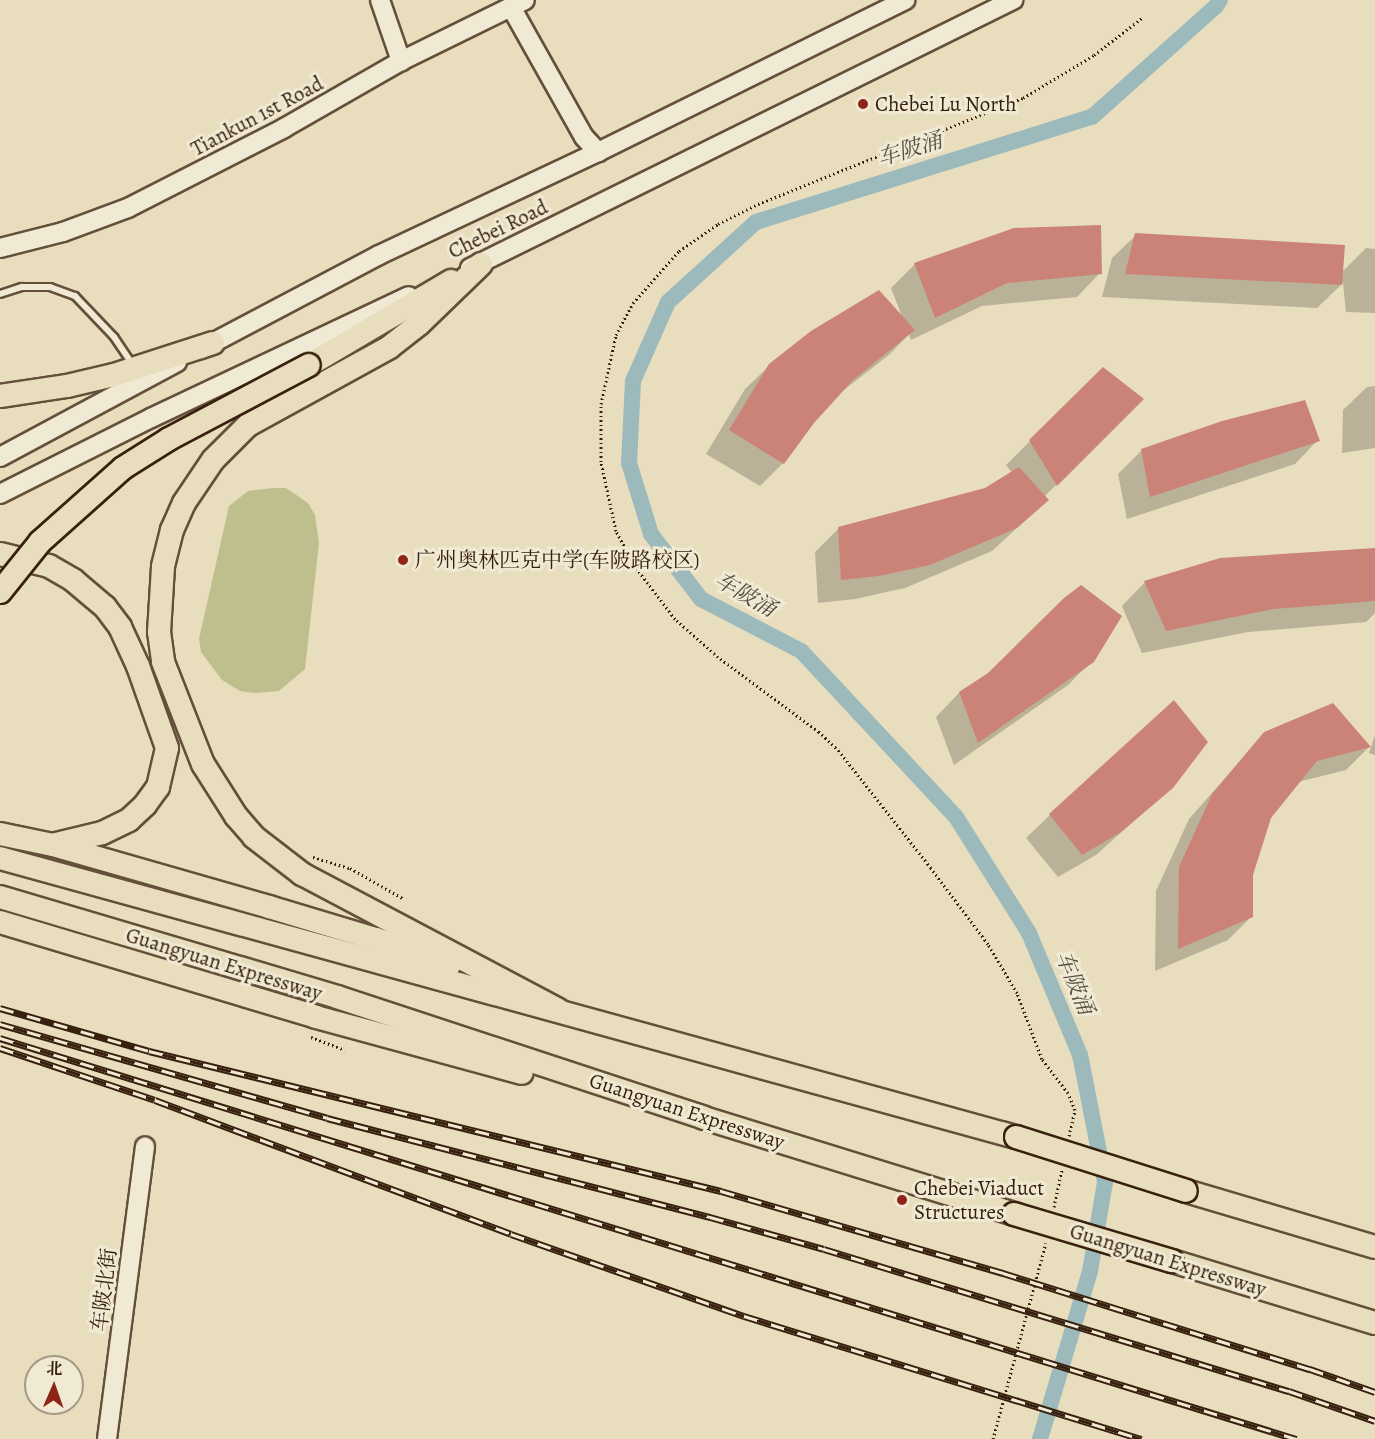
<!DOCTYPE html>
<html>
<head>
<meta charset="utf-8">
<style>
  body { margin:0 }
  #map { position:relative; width:1375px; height:1439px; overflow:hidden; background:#e8debe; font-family:Alegreya,"Noto Serif SC",serif }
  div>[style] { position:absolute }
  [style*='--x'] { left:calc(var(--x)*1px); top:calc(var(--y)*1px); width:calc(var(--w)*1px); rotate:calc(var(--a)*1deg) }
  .green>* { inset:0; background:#bebf8c }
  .shadow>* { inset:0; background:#0003 }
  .canal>* { height:16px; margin:-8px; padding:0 8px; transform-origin:8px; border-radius:8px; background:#9cb9bc }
  .building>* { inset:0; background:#cc8377 }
  .path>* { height:3px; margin-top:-1.5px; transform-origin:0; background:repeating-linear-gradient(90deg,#38200e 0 1.5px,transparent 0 4.5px) }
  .roads { filter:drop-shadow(2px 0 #64503a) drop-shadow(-2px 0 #64503a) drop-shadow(0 2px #64503a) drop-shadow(0 -2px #64503a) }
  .lane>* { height:6px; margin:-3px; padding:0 3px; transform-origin:3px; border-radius:3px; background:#f0ead5 }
  .secondary>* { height:18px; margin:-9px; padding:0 9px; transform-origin:9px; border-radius:9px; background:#f0ead5 }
  .highway>* { height:22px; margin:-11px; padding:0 11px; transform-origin:11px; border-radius:11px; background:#e8debe }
  .rail>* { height:7px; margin-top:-3.5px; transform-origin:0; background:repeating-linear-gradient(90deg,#f0ead5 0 14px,#38200e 0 28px); box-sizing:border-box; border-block:2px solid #38200e }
  .bridges { filter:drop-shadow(2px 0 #38200e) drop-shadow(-2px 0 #38200e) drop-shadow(0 2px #38200e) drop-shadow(0 -2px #38200e) }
  .highway-bridge>* { height:22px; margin:-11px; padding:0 11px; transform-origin:11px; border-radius:11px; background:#e8debe }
  .dots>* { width:16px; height:16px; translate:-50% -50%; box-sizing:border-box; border:3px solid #f0ead5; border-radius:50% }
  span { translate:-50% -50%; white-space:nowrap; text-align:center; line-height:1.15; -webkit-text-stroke:6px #f0ead5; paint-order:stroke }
  .poi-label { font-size:21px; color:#38200e }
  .left { translate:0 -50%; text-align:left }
  .street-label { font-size:21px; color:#38200e }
  .water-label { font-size:22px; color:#564e42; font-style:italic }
  .north { position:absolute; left:24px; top:1355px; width:60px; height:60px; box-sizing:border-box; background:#f0ead5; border:2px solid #a69985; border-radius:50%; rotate:2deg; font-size:16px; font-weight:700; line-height:24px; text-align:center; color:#38200e }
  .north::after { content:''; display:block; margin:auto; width:21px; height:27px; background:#8f2418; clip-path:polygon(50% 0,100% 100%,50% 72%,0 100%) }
</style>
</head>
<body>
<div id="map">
  <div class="green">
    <i style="clip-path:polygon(273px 488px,286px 488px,308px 503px,315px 515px,319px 543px,305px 669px,279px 691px,254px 693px,240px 691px,222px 680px,201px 652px,199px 639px,229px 506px,248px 491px)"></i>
  </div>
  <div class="shadow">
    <i style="clip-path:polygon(1136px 235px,1342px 272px,1366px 248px,1375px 249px,1375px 313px,1346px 312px,1343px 283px,1317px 308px,1102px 297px,1112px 258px)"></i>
    <i style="clip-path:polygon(915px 264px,1100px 273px,1077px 297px,982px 306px,911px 340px,909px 334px,890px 354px,835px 397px,813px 422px,783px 463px,760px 486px,706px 454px,745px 389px,770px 365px,903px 319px,891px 288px)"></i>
    <i style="clip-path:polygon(1103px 369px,1142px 399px,1044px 497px,1047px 500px,992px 551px,905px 588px,855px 599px,818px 603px,815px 552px,839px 528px,985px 490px,1012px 473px,1006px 465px)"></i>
    <i style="clip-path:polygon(1375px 386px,1375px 448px,1342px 453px,1343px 410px,1367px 387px)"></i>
    <i style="clip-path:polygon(1318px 440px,1295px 464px,1127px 519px,1118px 474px,1142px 450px)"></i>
    <i style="clip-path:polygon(1375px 550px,1375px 613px,1366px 622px,1248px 632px,1142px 653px,1122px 606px,1145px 582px)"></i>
    <i style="clip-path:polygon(1092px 661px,1068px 685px,954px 765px,936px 717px,959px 693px,989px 674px)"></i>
    <i style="clip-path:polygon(1265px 733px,1369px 747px,1346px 770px,1298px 782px,1269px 817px,1252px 875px,1252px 916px,1228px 940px,1155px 971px,1156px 891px,1189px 819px)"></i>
    <i style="clip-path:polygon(1375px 735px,1375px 755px,1369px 753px)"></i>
    <i style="clip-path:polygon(1172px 787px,1096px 855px,1058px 877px,1026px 838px,1050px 815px)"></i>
  </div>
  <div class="canal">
    <i style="--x:1040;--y:1439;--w:175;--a:-73.4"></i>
    <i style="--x:1090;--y:1271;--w:90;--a:-80.4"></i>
    <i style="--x:1105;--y:1182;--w:129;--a:-101.1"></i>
    <i style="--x:1080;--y:1055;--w:132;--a:-112.7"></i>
    <i style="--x:1029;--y:933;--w:137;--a:-122.2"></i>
    <i style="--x:956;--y:817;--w:227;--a:-133"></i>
    <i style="--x:801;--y:651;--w:113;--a:-152.5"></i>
    <i style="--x:701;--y:599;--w:82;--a:-127.6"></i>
    <i style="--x:651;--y:534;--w:74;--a:-107.2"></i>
    <i style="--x:629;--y:463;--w:82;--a:-87.2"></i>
    <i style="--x:633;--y:381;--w:86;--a:-66.1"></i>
    <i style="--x:668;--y:302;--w:119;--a:-42.3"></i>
    <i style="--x:756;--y:222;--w:352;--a:-17.4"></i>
    <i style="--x:1092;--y:117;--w:166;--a:-41.8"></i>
    <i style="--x:1216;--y:6;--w:7;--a:-56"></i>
  </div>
  <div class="building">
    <i style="clip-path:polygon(1101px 225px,1102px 274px,1007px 283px,935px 318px,914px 263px,1014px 228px)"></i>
    <i style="clip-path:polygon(1135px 233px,1345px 245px,1342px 285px,1125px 274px)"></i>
    <i style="clip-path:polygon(879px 290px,915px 330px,853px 380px,814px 423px,784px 464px,729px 430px,769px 364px,811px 331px)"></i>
    <i style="clip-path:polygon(1103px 367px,1144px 399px,1057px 486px,1029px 440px)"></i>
    <i style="clip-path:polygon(1305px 400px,1320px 441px,1150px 497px,1141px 449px,1222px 421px)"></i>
    <i style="clip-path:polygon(1019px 467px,1049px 500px,1017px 528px,930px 565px,879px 576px,841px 580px,838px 527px,985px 488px)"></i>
    <i style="clip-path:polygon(1375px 548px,1375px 601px,1273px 609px,1166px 631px,1144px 581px,1220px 558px)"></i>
    <i style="clip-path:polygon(1081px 585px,1122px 616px,1094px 662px,978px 743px,959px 692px,988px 673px,1064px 598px)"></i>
    <i style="clip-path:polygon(1174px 700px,1208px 742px,1173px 788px,1121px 832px,1082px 855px,1049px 814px)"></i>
    <i style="clip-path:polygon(1333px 703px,1371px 747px,1317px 761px,1271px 818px,1253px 875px,1253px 917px,1178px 949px,1179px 867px,1212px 794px,1264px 732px)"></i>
  </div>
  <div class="path">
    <i style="--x:313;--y:857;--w:39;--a:17"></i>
    <i style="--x:350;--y:868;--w:62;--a:29.9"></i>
    <i style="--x:311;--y:1037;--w:36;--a:21"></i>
    <i style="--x:1069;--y:1136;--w:27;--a:-77"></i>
    <i style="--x:1075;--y:1110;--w:18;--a:-112"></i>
    <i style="--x:1068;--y:1093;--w:43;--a:-127.4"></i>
    <i style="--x:1042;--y:1059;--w:71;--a:-110.7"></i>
    <i style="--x:1017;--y:993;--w:57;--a:-120.6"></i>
    <i style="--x:988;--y:944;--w:95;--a:-126.9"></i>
    <i style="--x:931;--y:868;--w:149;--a:-128.2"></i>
    <i style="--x:839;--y:751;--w:28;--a:-136"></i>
    <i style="--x:819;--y:732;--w:126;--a:-143.4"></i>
    <i style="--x:718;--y:657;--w:57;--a:-138.5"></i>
    <i style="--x:675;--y:619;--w:63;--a:-127.2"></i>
    <i style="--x:637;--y:569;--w:43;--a:-118.9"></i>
    <i style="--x:616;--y:531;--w:71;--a:-102.3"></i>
    <i style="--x:601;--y:462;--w:58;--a:-90"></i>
    <i style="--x:601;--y:404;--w:71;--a:-77.7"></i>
    <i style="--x:616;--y:335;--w:36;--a:-62"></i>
    <i style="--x:633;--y:303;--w:69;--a:-48.5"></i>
    <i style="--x:679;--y:251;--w:47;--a:-34.7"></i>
    <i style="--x:718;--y:224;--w:45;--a:-26.6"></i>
    <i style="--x:758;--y:204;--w:285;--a:-21.8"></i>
    <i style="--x:1023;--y:98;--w:83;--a:-31.2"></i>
    <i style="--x:1094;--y:55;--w:61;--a:-37.6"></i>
    <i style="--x:1054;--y:1207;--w:39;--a:-78"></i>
    <i style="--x:993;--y:1439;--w:203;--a:-74.9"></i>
  </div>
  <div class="roads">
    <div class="lane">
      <i style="--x:0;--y:294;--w:23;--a:-18"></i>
      <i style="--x:22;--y:287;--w:28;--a:0"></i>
      <i style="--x:50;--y:287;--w:27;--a:20"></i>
      <i style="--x:75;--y:296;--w:57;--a:46.4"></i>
      <i style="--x:114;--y:337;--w:34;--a:56"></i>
    </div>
    <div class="secondary">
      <i style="--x:380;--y:0;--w:65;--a:71"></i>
      <i style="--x:511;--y:7;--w:149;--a:60.7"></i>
      <i style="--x:584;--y:137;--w:21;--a:47"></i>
      <i style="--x:0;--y:248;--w:65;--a:-14.3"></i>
      <i style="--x:63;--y:232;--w:69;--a:-20.3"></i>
      <i style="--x:128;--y:208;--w:175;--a:-27.1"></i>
      <i style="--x:284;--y:128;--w:135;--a:-29.8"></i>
      <i style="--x:401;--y:61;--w:138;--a:-26.2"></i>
      <i style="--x:470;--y:268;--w:606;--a:-26.27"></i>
      <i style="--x:201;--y:349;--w:201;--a:-27.8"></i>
      <i style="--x:379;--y:255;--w:242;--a:-25.2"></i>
      <i style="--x:598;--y:152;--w:343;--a:-26.3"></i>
      <i style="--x:0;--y:457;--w:201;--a:-28.2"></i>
      <i style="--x:0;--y:494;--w:169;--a:-26.7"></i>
      <i style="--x:151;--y:418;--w:285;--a:-25.3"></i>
      <i style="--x:107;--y:1439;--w:295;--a:-82.6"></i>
    </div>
    <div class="highway">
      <i style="--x:481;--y:264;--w:86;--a:135.9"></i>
      <i style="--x:419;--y:324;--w:37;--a:142"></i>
      <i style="--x:390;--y:347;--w:162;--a:151.2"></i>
      <i style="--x:248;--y:425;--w:49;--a:135"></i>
      <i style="--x:213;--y:460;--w:52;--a:124"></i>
      <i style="--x:184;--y:503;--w:30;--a:114"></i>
      <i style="--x:172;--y:530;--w:38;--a:104"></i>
      <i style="--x:163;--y:567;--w:65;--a:93.5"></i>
      <i style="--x:159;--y:632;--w:30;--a:82"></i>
      <i style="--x:163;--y:662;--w:110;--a:68.6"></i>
      <i style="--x:203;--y:764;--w:62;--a:57.6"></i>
      <i style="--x:236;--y:816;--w:28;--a:49"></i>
      <i style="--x:254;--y:837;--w:61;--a:37.6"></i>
      <i style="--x:302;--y:874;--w:289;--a:27.9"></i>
      <i style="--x:309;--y:365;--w:165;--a:-30.6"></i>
      <i style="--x:0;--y:396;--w:68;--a:-8.5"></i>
      <i style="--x:67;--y:386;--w:48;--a:-13.2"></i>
      <i style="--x:114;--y:375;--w:104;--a:-17.9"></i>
      <i style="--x:0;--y:554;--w:50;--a:13.8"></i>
      <i style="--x:49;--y:566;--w:28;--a:30"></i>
      <i style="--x:73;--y:580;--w:42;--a:40.2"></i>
      <i style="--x:105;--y:607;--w:25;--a:53"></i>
      <i style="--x:120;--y:627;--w:43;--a:65.2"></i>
      <i style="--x:138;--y:666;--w:87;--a:70.5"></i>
      <i style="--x:167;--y:748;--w:40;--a:103"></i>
      <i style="--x:158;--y:787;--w:22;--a:126"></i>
      <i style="--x:145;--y:805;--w:22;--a:137"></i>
      <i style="--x:129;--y:820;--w:30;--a:154"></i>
      <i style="--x:102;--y:833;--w:47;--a:166.6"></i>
      <i style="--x:0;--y:834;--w:54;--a:11.7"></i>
      <i style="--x:53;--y:845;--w:225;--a:16"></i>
      <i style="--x:269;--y:907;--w:112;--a:16.7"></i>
      <i style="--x:376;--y:939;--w:78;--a:19.4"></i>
      <i style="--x:0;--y:858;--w:1054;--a:15.36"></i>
      <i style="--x:0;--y:897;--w:352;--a:16.5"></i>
      <i style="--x:337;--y:997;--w:386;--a:18.2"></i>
      <i style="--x:704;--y:1118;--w:325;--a:17.2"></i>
      <i style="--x:0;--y:922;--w:330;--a:16.7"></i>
      <i style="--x:316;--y:1017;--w:213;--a:15.2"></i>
      <i style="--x:1186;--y:1191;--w:197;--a:16.5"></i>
      <i style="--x:1172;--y:1261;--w:212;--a:17"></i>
    </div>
  </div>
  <div class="rail">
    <i style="--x:0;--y:1008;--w:155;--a:16.1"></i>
    <i style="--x:149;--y:1051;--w:589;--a:13.75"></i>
    <i style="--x:721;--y:1191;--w:294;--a:16.2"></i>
    <i style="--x:1003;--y:1273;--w:322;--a:17.4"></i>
    <i style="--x:1310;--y:1369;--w:69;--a:19.5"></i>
    <i style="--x:0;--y:1024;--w:340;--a:16"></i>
    <i style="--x:327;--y:1118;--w:396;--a:14.5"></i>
    <i style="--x:710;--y:1217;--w:118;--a:15.7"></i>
    <i style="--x:824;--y:1249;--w:486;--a:17"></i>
    <i style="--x:1289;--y:1391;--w:91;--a:19.2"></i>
    <i style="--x:0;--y:1038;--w:1357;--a:17.19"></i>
    <i style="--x:0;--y:1048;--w:163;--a:18.5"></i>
    <i style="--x:155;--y:1100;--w:380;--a:20.6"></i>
    <i style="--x:511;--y:1234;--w:247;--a:19.4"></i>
    <i style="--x:744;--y:1316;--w:416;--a:17.2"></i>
  </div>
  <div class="bridges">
    <div class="highway-bridge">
      <i style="--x:0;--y:592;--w:64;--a:-51.3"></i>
      <i style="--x:40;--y:542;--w:111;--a:-41.7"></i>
      <i style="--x:123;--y:468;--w:54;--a:-32.2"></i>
      <i style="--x:169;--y:439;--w:158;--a:-27.9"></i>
      <i style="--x:1016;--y:1137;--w:178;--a:17.6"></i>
      <i style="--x:1014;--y:1214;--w:165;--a:16.6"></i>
    </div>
  </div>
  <div class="dots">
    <i style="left:863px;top:104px;background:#8f2418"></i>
    <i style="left:403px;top:560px;background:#8f2418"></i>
    <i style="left:902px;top:1200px;background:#8f2418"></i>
  </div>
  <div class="poi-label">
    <span class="left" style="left:875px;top:104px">Chebei Lu North</span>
    <span class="left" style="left:415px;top:560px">广州奥林匹克中学(车陂路校区)</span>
    <span class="left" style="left:914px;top:1200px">Chebei Viaduct<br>Structures</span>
  </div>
  <div class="street-label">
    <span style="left:257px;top:116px;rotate:-28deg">Tiankun 1st Road</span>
    <span style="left:498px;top:229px;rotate:-26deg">Chebei Road</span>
    <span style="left:224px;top:964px;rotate:17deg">Guangyuan Expressway</span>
    <span style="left:687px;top:1111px;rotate:18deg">Guangyuan Expressway</span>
    <span style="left:1168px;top:1260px;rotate:17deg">Guangyuan Expressway</span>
    <span style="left:104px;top:1290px;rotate:-83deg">车陂北街</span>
  </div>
  <div class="water-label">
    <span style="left:910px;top:150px;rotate:-17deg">车陂涌</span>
    <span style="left:745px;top:595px;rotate:30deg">车陂涌</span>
    <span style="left:1074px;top:983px;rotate:68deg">车陂涌</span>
  </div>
  <div class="north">北</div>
</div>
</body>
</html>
